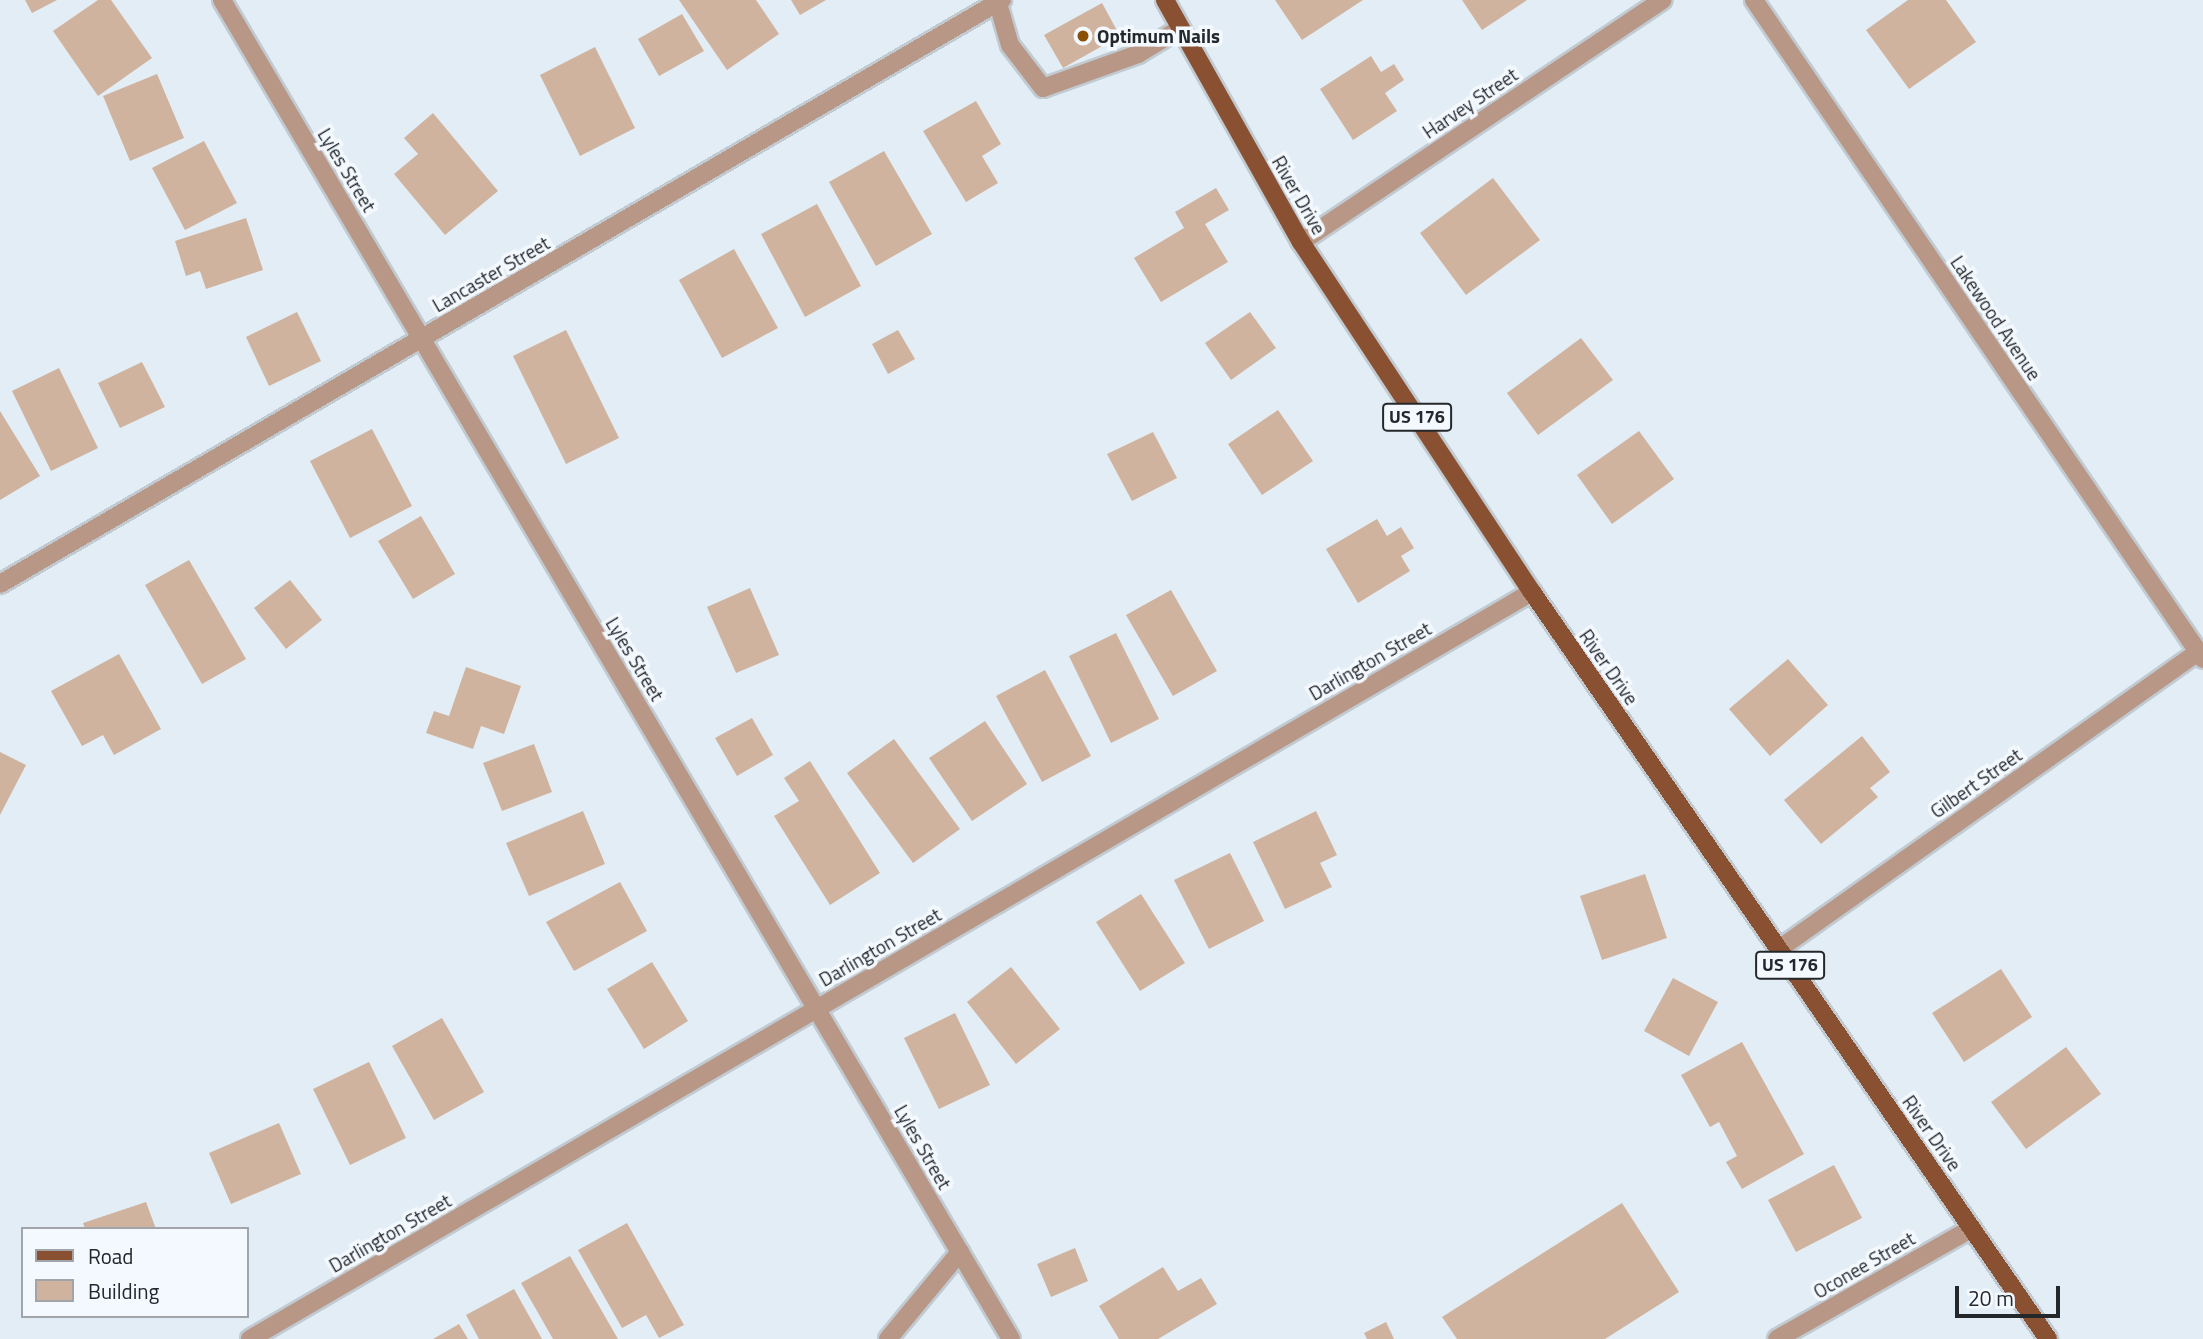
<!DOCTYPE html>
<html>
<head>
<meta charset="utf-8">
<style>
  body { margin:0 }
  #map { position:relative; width:2203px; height:1339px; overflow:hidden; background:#e3edf5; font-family:"Titillium Web",sans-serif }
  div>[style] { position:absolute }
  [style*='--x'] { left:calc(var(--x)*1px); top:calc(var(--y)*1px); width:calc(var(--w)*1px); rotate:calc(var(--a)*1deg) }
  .building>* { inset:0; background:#cfb39f }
  .roads { filter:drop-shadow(2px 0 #c1cad1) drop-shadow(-2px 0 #c1cad1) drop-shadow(0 2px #c1cad1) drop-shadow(0 -2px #c1cad1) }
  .minor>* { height:18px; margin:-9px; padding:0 9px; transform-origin:9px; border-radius:9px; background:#b89787 }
  .major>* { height:18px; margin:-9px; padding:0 9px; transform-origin:9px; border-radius:9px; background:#895132 }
  .dots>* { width:19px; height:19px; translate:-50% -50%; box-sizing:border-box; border:4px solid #f4f9ff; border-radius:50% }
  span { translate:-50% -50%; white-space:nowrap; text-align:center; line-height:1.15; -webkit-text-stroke:7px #f4f9ff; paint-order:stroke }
  .shield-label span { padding:2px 5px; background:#f4f9ff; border:2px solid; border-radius:5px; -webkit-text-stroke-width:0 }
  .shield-label { font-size:18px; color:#24282b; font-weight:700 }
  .poi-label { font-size:19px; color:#24282b; font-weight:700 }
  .left { translate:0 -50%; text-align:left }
  .street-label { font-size:19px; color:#24282b }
  .legend { position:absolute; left:21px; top:1227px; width:228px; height:91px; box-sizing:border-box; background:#f4f9ff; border:2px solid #a1a5aa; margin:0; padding:9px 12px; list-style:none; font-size:21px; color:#24282b }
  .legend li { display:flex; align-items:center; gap:14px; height:35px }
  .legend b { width:35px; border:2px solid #a1a5aa }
  .scale { position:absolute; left:1955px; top:1286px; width:105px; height:32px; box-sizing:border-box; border:4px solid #24282b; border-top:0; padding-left:9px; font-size:21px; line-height:24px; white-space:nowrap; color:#24282b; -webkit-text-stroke:5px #f4f9ff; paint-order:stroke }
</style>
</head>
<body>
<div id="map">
  <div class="building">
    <i style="clip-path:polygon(25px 0,57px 0,32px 13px)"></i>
    <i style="clip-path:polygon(98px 0,111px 0,152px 58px,98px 96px,53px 31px)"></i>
    <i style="clip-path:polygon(679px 0,756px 0,779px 34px,727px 70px)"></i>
    <i style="clip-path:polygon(791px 0,826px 0,800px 15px)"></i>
    <i style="clip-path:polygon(1275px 0,1363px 0,1302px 40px)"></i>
    <i style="clip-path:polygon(1462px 0,1527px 0,1482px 30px)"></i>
    <i style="clip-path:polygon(1908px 0,1946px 0,1976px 42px,1909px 89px,1866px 30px)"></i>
    <i style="clip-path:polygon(1102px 3px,1120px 36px,1063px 68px,1044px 35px)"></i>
    <i style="clip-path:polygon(682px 14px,704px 51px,659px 76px,638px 39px)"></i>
    <i style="clip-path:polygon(595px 47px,635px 128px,580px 156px,540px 75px)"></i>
    <i style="clip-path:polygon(1371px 56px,1381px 72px,1394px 64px,1404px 80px,1385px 93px,1397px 111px,1353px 140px,1320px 89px)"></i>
    <i style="clip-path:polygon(157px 74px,184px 138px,130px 161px,103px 96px)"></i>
    <i style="clip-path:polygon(976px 101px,1001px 144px,982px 156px,998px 183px,966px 202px,923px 131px)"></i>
    <i style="clip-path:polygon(433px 113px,498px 191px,445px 235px,394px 174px,418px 154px,404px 138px)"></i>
    <i style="clip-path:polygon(204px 141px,237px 203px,185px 230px,152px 168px)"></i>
    <i style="clip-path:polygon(884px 151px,932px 234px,876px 266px,829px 182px)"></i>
    <i style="clip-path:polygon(1493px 178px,1540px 240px,1466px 295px,1420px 233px)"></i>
    <i style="clip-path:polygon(1216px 188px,1229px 210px,1205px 224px,1228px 262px,1161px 302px,1134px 258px,1184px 228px,1175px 212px)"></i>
    <i style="clip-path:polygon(817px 204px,861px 286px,805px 317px,761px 234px)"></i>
    <i style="clip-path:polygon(246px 218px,263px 270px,206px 289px,200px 271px,186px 276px,175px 241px)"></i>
    <i style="clip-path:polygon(734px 249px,778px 328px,722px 358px,679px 280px)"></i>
    <i style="clip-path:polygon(297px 312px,321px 361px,269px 386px,246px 337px)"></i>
    <i style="clip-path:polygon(1250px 312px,1276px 348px,1231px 380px,1205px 343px)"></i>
    <i style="clip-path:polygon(566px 330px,619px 438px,566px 464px,513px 356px)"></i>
    <i style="clip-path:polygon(898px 330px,915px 359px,888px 374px,872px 344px)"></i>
    <i style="clip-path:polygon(1581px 338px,1613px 380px,1538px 435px,1507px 393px)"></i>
    <i style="clip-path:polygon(142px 362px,165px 407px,120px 428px,98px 383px)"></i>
    <i style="clip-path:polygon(59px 368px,98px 448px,51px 471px,12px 391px)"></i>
    <i style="clip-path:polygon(1278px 410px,1313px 461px,1262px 495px,1228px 444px)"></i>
    <i style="clip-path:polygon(0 411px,40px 476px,0 500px)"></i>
    <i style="clip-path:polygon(372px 429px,412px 506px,350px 538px,310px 461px)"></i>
    <i style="clip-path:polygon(1639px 431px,1674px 479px,1612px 524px,1577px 475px)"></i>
    <i style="clip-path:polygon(1153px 432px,1177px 478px,1132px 501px,1107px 454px)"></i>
    <i style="clip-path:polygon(421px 516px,455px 574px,413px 599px,378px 541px)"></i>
    <i style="clip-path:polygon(1377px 519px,1387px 536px,1401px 527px,1414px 548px,1401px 556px,1410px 571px,1358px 603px,1326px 549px)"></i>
    <i style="clip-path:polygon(189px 560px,246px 659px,202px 684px,145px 585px)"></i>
    <i style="clip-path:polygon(290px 580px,322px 620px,286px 649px,254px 608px)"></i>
    <i style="clip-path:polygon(750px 588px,779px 655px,736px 673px,707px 607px)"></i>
    <i style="clip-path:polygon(1171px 590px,1217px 671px,1173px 696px,1126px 615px)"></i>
    <i style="clip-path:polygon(1116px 633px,1159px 719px,1111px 743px,1069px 656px)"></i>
    <i style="clip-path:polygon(119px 654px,161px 729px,114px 755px,103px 735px,82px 746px,51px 691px)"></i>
    <i style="clip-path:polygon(1788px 659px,1828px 705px,1770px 756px,1729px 709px)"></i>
    <i style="clip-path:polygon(466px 667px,521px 686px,504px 734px,481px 726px,473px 749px,426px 733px,434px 711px,449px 716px)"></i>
    <i style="clip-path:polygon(1045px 670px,1091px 756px,1042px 782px,996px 696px)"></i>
    <i style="clip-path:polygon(752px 718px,773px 755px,737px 776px,715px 738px)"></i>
    <i style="clip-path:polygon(985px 721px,1027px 784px,972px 821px,929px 758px)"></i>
    <i style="clip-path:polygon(1862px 736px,1890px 772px,1870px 788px,1878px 797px,1821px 844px,1784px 800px)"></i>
    <i style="clip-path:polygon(894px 739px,960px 829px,913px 863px,847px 773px)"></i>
    <i style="clip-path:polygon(534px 744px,552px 792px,502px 811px,483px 763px)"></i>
    <i style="clip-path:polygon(0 752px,26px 765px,0 815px)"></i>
    <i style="clip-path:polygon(810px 761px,880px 873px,830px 905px,774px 816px,799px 801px,784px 778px)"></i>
    <i style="clip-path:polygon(583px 811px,605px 864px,529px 896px,506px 843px)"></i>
    <i style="clip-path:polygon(1316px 811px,1337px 855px,1320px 863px,1332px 887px,1285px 909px,1253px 842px)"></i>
    <i style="clip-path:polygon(1230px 853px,1264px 921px,1209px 949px,1174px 880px)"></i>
    <i style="clip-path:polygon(1645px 874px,1667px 938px,1602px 960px,1580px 896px)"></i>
    <i style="clip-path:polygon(620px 882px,647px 931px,574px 971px,546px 922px)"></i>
    <i style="clip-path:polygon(1141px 894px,1185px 963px,1140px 991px,1096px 922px)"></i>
    <i style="clip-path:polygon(652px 962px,688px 1021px,644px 1049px,607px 989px)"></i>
    <i style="clip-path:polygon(1011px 967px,1060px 1029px,1016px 1064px,967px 1002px)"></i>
    <i style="clip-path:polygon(2001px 969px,2032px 1017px,1964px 1062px,1932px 1013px)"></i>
    <i style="clip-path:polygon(1673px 978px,1718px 1002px,1689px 1056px,1644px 1031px)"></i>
    <i style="clip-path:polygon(955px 1013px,990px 1085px,939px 1109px,904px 1038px)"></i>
    <i style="clip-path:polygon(442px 1018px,484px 1092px,434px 1120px,392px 1046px)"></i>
    <i style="clip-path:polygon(1742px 1042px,1804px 1154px,1742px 1189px,1726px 1162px,1737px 1156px,1719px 1122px,1710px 1127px,1681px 1075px)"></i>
    <i style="clip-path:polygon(2066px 1047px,2101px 1094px,2026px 1149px,1991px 1102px)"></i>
    <i style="clip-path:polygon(369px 1062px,406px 1138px,350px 1165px,313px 1089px)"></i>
    <i style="clip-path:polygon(279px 1123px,301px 1174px,231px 1204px,209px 1153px)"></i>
    <i style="clip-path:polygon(1834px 1165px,1862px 1218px,1796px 1252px,1768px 1200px)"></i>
    <i style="clip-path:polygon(146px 1202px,156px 1229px,85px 1229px,83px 1223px)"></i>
    <i style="clip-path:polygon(1622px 1203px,1679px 1292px,1605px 1339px,1457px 1339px,1442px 1317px)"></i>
    <i style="clip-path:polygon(627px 1223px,684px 1325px,659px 1338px,646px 1315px,622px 1328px,578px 1250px)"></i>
    <i style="clip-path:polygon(1075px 1248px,1088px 1281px,1051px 1297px,1037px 1264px)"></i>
    <i style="clip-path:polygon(570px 1256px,618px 1339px,553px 1339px,521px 1283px)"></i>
    <i style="clip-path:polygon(1163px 1267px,1178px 1291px,1201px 1278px,1217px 1304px,1158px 1339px,1119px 1339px,1099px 1306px)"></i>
    <i style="clip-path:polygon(514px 1289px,542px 1339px,479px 1339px,466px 1315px)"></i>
    <i style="clip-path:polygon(1386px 1322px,1394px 1339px,1367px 1339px,1364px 1333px)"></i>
    <i style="clip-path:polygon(459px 1324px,468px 1339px,433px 1339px)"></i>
  </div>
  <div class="roads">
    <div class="minor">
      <i style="--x:222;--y:0;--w:1554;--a:59.49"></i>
      <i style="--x:997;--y:0;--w:47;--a:73.9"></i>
      <i style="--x:1010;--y:45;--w:54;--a:52.5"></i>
      <i style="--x:1043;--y:88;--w:101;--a:-19.7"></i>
      <i style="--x:1138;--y:54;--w:50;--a:-31.2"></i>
      <i style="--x:1754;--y:0;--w:797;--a:55.73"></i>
      <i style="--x:1301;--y:242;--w:435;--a:-33.8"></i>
      <i style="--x:0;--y:584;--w:1160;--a:-30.24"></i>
      <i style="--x:1779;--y:949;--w:514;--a:-35.33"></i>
      <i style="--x:250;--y:1339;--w:1484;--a:-30.23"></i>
      <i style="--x:888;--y:1339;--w:113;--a:-50.4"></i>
      <i style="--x:1777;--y:1339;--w:224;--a:-29.6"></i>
    </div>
    <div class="major">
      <i style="--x:1165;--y:0;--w:278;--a:60.7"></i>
      <i style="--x:1301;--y:242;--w:419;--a:56.6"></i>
      <i style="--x:1532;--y:592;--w:908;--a:55.36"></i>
    </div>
  </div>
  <div class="dots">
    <i style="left:1083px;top:36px;background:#8a5106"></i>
  </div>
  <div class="shield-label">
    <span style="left:1417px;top:417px">US 176</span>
    <span style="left:1790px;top:965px">US 176</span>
  </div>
  <div class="poi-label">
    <span class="left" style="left:1097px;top:36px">Optimum Nails</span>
  </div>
  <div class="street-label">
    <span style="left:1470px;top:103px;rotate:-34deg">Harvey Street</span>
    <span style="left:347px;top:170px;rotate:59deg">Lyles Street</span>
    <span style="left:1299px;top:195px;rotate:60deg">River Drive</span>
    <span style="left:491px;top:274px;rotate:-30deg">Lancaster Street</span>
    <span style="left:1996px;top:318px;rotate:56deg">Lakewood Avenue</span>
    <span style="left:635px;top:659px;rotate:59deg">Lyles Street</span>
    <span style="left:1370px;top:661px;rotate:-30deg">Darlington Street</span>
    <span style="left:1609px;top:667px;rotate:55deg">River Drive</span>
    <span style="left:1976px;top:783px;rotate:-35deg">Gilbert Street</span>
    <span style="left:880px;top:947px;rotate:-30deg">Darlington Street</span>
    <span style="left:1932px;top:1133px;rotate:55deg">River Drive</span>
    <span style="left:923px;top:1147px;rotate:60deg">Lyles Street</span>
    <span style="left:390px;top:1233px;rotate:-30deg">Darlington Street</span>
    <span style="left:1864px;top:1265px;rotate:-30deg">Oconee Street</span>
  </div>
  <ul class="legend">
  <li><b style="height:9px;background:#895132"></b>Road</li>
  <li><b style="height:19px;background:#cfb39f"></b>Building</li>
  </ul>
  <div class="scale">20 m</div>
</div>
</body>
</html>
